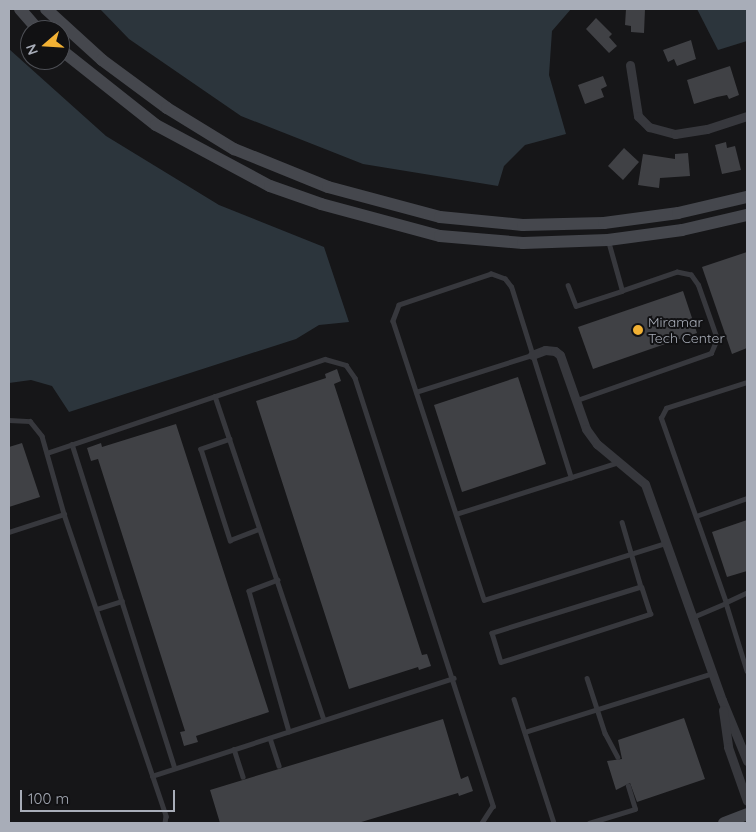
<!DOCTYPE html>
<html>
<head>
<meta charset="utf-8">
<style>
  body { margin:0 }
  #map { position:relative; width:756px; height:832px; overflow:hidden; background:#161618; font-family:Quicksand,sans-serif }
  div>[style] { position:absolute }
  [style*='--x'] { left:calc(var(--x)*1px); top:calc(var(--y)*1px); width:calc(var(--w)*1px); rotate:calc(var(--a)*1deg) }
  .water>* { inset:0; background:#2c353c }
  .building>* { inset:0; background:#404145 }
  .lane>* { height:4.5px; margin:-2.25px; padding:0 2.25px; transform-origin:2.25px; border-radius:2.25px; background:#37383d }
  .street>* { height:9px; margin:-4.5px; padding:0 4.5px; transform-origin:4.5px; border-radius:4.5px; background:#37383d }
  .secondary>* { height:12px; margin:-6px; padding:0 6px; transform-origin:6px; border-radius:6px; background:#45474d }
  .dots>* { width:14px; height:14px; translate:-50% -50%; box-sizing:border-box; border:2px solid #111113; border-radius:50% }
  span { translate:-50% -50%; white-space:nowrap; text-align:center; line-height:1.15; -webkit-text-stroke:4px #111113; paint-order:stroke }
  .poi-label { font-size:14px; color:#a8adb8 }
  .left { translate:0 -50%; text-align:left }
  .frame { position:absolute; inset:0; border:10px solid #a8adb8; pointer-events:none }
  .north { position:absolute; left:20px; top:20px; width:50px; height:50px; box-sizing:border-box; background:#111113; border:1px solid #4d4f55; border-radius:50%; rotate:251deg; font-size:14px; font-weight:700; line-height:20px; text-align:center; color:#a8adb8 }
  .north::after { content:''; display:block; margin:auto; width:18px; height:22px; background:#f2b134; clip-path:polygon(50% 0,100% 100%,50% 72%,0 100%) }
  .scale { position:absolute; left:20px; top:790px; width:155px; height:22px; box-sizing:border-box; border:2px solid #a8adb8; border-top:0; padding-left:6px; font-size:15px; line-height:18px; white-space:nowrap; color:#a8adb8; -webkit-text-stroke:4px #111113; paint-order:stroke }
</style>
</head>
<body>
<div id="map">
  <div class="water">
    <i style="clip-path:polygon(100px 9px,571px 9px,552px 31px,549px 75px,566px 134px,525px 145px,504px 166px,498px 186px,363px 164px,241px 116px,129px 39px)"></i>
    <i style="clip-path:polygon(697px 9px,747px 9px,747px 41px,718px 50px)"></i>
    <i style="clip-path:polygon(9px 49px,106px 136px,219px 205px,324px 247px,349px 322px,319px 325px,296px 339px,69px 412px,52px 386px,31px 380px,9px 383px)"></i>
  </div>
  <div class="building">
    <i style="clip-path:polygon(626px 9px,645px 9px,644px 33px,631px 32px,631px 26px,625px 25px)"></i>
    <i style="clip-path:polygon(596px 18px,612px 34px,609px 37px,617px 46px,609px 53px,586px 29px)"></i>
    <i style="clip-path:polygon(691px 40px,696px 59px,677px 66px,674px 59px,668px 62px,663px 50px)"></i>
    <i style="clip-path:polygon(730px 66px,739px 95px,729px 99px,727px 95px,717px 97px,694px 104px,687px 80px)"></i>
    <i style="clip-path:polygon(603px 76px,607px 86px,601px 89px,604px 97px,585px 104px,578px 85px)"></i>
    <i style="clip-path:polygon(726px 142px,727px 148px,735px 146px,741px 170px,722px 174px,715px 145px)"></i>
    <i style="clip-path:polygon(624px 148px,639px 162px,623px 180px,608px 166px)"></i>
    <i style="clip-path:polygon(688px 153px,690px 176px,660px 178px,659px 188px,638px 185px,643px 154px,675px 159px,675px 154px)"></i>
    <i style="clip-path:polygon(747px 252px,747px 348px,732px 354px,702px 267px)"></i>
    <i style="clip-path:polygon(683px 291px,697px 333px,593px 369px,578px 327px)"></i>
    <i style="clip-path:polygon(337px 369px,341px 381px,334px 384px,422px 655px,427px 654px,431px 666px,419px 670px,418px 667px,349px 689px,256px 401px,326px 378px,325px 374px)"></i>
    <i style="clip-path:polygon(518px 377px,546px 464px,462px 492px,434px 405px)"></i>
    <i style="clip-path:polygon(176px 424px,269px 712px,196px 736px,198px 742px,184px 746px,180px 732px,185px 731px,98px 459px,91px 461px,87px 448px,101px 443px,102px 447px)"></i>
    <i style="clip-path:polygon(22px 443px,40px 497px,9px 507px,9px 447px)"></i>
    <i style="clip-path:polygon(747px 520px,747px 571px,727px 577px,712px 532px)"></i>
    <i style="clip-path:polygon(684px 718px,705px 779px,637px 802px,630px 783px,616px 790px,607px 761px,622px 759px,618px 740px)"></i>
    <i style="clip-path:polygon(443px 719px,461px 779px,468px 776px,473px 791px,459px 796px,458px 793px,358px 823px,220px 823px,210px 790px)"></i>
  </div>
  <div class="lane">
    <i style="--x:568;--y:285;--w:22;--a:69"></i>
    <i style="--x:576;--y:306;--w:48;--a:-18.1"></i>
    <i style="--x:416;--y:392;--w:122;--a:-17.7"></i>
    <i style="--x:215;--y:396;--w:341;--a:71.4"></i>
    <i style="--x:577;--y:400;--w:142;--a:-19.3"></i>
    <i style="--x:711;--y:353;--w:15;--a:-67"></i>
    <i style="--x:717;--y:339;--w:57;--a:-109.4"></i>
    <i style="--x:698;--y:285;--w:12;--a:-125"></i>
    <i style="--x:691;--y:275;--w:14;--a:-168"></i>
    <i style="--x:677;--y:272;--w:58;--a:160.9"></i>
    <i style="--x:622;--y:291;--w:52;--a:-105.6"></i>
    <i style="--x:9;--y:420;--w:21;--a:3"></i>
    <i style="--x:30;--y:421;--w:19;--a:51"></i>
    <i style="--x:42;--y:436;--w:81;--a:74.2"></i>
    <i style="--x:64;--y:514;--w:319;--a:71.3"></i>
    <i style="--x:166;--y:816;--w:7;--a:98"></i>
    <i style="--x:230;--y:439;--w:31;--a:161"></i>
    <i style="--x:201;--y:449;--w:96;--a:72.3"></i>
    <i style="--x:230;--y:540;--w:31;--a:-21"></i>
    <i style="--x:72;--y:444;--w:340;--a:72.4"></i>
    <i style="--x:47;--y:453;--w:293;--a:-18.7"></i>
    <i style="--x:325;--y:359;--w:22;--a:16"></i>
    <i style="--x:346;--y:365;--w:16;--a:55"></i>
    <i style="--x:355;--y:378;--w:450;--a:72.1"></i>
    <i style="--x:493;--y:806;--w:20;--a:123"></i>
    <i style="--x:571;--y:478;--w:200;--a:-107.4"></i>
    <i style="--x:511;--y:287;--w:10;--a:-127"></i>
    <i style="--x:505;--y:279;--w:15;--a:-160"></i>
    <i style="--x:491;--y:274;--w:97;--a:161.4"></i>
    <i style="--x:399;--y:305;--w:17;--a:111"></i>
    <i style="--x:393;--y:321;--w:293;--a:71.9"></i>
    <i style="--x:484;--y:600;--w:191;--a:-17.4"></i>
    <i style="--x:456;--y:514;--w:171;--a:-17.7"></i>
    <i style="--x:696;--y:516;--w:54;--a:-19.4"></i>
    <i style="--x:622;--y:522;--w:68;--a:73.7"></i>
    <i style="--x:641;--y:587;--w:156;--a:162.8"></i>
    <i style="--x:492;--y:633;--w:30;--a:73"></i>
    <i style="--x:501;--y:662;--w:157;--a:-17.9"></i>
    <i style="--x:650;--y:614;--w:28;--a:-108"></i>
    <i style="--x:9;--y:532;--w:58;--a:-18.1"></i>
    <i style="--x:278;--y:580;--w:31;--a:159"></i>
    <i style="--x:249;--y:591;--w:146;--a:74.1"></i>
    <i style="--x:747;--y:593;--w:23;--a:155"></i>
    <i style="--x:726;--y:603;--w:71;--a:72.8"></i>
    <i style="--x:97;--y:609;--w:26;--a:-18"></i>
    <i style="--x:693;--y:617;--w:36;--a:-23"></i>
    <i style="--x:726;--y:603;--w:196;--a:-109.4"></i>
    <i style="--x:661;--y:418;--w:11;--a:-63"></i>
    <i style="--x:666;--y:408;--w:85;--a:-17.8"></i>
    <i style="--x:587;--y:678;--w:58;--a:71.9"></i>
    <i style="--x:605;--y:733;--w:27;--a:62"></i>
    <i style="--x:514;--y:699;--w:130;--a:72.1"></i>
    <i style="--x:525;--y:732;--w:197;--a:-17.4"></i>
    <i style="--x:270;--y:738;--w:29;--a:72"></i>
    <i style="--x:234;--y:749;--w:29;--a:72"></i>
    <i style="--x:152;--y:776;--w:317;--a:-18"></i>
    <i style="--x:589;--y:823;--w:48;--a:-16.9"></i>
    <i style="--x:635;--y:809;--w:24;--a:-107"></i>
  </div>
  <div class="street">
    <i style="--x:630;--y:65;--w:52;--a:81.1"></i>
    <i style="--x:638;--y:116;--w:16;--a:45"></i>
    <i style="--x:649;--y:127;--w:27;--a:15"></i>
    <i style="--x:675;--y:134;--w:32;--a:-9"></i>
    <i style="--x:707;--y:129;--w:42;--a:-18"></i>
    <i style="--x:532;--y:355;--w:14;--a:-21"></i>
    <i style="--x:545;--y:350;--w:10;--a:6"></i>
    <i style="--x:555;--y:351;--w:6;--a:39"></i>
    <i style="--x:560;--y:355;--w:78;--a:70.6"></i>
    <i style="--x:586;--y:429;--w:19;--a:54"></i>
    <i style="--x:597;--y:444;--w:62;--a:39.8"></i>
    <i style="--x:645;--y:484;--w:229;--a:70.4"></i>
    <i style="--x:722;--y:700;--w:66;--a:67.7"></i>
    <i style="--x:723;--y:710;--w:37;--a:82"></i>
    <i style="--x:728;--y:747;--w:57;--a:70.6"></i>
  </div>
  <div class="secondary">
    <i style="--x:20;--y:9;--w:28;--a:49"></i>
    <i style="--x:46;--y:9;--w:76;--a:42.3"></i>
    <i style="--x:102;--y:60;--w:81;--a:36.4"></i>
    <i style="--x:167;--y:108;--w:79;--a:31.5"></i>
    <i style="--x:234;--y:149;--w:101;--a:22"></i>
    <i style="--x:328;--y:187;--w:116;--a:15"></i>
    <i style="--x:440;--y:217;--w:83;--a:5.5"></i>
    <i style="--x:523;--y:225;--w:81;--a:-1.4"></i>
    <i style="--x:604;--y:223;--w:75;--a:-7.7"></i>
    <i style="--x:678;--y:213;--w:71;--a:-13.1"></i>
    <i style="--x:60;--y:49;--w:122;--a:38.4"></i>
    <i style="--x:156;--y:125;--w:129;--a:28.2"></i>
    <i style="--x:270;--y:186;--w:54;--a:19.4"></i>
    <i style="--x:321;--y:204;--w:123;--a:15.1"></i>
    <i style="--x:440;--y:236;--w:83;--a:4.8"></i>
    <i style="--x:523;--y:243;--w:85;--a:-2"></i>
    <i style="--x:608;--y:240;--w:75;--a:-7.7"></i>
    <i style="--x:682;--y:230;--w:67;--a:-13"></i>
    <i style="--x:724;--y:823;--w:25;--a:-21"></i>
  </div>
  <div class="dots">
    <i style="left:638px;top:330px;background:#f2b134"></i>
  </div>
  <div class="poi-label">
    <span class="left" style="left:648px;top:330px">Miramar<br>Tech Center</span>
  </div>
  <div class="frame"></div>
  <div class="north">N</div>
  <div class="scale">100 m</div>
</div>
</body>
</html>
